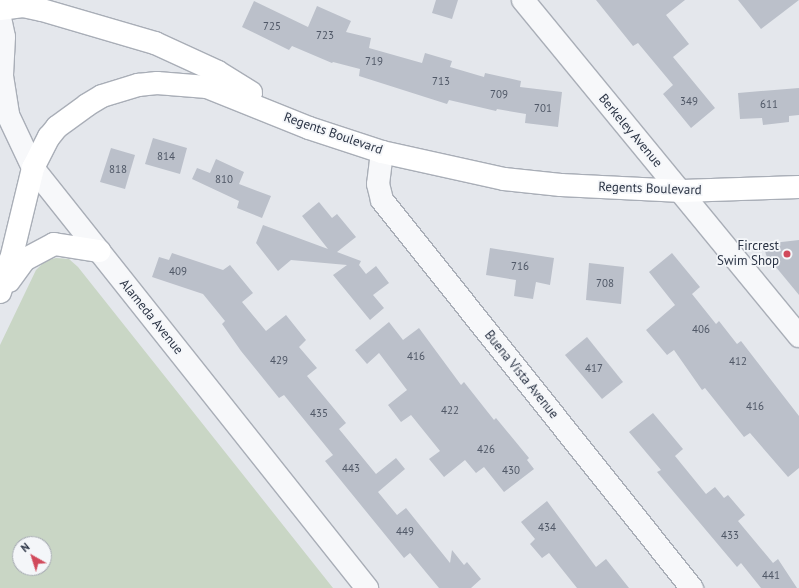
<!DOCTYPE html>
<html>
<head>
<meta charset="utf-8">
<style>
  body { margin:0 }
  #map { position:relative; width:799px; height:588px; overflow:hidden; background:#e4e7ec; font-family:"PT Sans",sans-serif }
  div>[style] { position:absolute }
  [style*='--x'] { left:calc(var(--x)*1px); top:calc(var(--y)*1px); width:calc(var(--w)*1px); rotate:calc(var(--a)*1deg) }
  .green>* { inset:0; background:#c9d6c5 }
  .building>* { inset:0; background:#bbc0ca }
  .roads { filter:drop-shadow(1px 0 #a9aeb7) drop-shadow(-1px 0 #a9aeb7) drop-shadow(0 1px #a9aeb7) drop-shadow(0 -1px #a9aeb7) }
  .minor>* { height:22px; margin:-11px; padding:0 11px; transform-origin:11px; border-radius:11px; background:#f7f8fa }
  .tertiary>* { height:22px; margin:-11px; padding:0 11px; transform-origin:11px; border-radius:11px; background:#f7f8fa }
  .secondary>* { height:22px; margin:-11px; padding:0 11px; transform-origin:11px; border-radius:11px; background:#fff }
  .dots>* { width:11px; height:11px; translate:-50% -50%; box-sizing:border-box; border:2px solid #f4f6f9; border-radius:50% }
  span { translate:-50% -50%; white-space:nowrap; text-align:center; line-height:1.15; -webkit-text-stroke:3.5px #f4f6f9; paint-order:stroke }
  .number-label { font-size:11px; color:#4f5766 }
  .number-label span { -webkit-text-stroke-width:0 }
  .street-label { font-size:13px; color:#2b3445 }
  .poi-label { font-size:13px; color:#2b3445 }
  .right { translate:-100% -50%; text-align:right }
  .north { position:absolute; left:12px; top:536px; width:40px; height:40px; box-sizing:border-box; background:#f4f6f9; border:1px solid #a4a8b1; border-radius:50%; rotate:321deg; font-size:11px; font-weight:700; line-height:16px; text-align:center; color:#2b3445 }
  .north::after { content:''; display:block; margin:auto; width:14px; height:18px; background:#d1495b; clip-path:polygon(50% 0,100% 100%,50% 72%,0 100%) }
</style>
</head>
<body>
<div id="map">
  <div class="green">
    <i style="clip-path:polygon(evenodd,56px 258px,69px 259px,78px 267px,333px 588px,0 588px,0 345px,36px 270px,45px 261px,56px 258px,20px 544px,44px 544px,44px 568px,20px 568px,20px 544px)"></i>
  </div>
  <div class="building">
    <i style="clip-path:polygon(436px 0,458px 0,452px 19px,432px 13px)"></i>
    <i style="clip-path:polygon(596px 0,685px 0,666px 15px,689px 44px,673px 57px,715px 108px,691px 128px,663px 94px,673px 85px,638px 43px,633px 46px)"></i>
    <i style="clip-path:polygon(738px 0,799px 0,761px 29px)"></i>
    <i style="clip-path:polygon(254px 1px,308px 27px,317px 6px,351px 21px,346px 32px,371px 38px,369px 48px,422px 63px,425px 53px,452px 61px,450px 67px,484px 77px,485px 73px,521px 81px,520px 87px,562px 92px,558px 127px,525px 123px,526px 114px,497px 109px,496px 111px,449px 100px,447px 104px,359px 76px,360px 69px,333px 62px,332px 63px,292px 46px,289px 50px,242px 27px)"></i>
    <i style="clip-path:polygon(799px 88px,799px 115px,789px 116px,789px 122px,763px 125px,762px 118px,740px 119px,738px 93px)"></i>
    <i style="clip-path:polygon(153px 138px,187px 148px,180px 174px,145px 164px)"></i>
    <i style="clip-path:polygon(111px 148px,135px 155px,125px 189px,100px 182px)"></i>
    <i style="clip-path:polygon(216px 159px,244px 172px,239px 184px,271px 196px,262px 218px,237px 208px,239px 201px,192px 179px,197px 168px,210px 173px)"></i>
    <i style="clip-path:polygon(319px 202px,332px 218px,337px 214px,356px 237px,337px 252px,361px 261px,359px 265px,366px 274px,376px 266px,389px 283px,373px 295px,384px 308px,370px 320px,333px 275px,347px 265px,291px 260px,278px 271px,256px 243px,263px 225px,328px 249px,302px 216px)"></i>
    <i style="clip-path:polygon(799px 240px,799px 295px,766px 255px,764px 244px)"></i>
    <i style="clip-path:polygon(490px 248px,554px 258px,550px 285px,536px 282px,533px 299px,514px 296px,516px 280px,486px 275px)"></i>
    <i style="clip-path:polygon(172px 253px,223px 270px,230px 265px,253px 293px,242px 302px,266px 331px,286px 315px,306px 340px,299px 347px,317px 368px,307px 376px,346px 423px,339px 429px,376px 474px,396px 458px,405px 469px,378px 492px,397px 515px,406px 508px,450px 563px,452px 550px,464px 565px,467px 562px,481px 579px,471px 588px,439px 588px,410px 553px,404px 558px,325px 461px,333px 455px,284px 395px,279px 398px,241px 351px,222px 324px,225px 321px,203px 294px,152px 277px,159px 257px,169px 260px)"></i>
    <i style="clip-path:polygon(672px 253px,700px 287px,692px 294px,716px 324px,719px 321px,737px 344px,741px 341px,799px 416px,799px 468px,788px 477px,750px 433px,744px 437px,705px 388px,702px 390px,674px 350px,667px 355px,646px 330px,675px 305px,649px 272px)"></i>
    <i style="clip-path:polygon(589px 263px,624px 267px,621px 304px,586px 300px)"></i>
    <i style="clip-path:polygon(389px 322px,403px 340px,419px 328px,461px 385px,464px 382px,494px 420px,496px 418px,529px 458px,527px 460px,534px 469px,504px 492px,484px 467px,476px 473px,465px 460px,444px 477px,429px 459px,440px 451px,411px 415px,401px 422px,388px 405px,407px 390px,379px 353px,367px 364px,355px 350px)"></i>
    <i style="clip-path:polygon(587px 337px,623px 382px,602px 399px,565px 355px)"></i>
    <i style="clip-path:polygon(653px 413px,683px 449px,675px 456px,706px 494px,715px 487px,724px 498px,728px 495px,745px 515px,738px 521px,773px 563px,778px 559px,797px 588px,761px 588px,741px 563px,737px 567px,657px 472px,661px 470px,629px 432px)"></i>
    <i style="clip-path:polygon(547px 501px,596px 567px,606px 559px,629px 588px,577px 588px,549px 553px,542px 558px,530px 544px,535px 539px,521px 522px)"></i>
  </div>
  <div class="roads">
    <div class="minor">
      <i style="--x:523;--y:0;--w:435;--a:50.6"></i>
      <i style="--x:382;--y:152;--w:32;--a:97"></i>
      <i style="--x:378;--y:184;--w:16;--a:76"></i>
      <i style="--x:382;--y:200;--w:497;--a:51.4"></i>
    </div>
    <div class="tertiary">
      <i style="--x:0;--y:18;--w:19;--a:78"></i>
      <i style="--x:4;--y:37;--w:39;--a:93"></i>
      <i style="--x:2;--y:76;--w:39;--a:81"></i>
      <i style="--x:8;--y:115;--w:59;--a:64.7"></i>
      <i style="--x:33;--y:168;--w:537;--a:51.51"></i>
    </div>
    <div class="secondary">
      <i style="--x:0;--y:9;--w:23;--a:-7"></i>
      <i style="--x:23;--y:6;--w:19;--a:12"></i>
      <i style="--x:42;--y:10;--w:118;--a:16.3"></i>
      <i style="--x:155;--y:43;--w:69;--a:24.7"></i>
      <i style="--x:218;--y:72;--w:39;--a:32"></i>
      <i style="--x:9;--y:281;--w:26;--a:-54"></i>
      <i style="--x:24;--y:260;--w:34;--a:-28"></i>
      <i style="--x:54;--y:244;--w:46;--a:8.8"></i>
      <i style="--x:0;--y:292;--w:35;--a:-72"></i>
      <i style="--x:11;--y:259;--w:94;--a:-76.4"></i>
      <i style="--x:33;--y:168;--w:35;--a:-63"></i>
      <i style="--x:49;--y:137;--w:13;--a:-51"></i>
      <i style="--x:57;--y:127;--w:37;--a:-36"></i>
      <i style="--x:87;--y:105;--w:17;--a:-31"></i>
      <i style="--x:102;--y:96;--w:38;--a:-17"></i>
      <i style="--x:138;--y:85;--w:19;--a:-6"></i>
      <i style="--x:157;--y:83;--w:50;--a:4.6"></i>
      <i style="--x:207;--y:87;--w:110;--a:21.9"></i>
      <i style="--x:309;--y:128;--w:77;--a:18.2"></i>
      <i style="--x:382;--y:152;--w:125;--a:12.5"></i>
      <i style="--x:504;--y:179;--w:57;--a:6"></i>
      <i style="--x:561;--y:185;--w:121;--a:2.8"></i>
      <i style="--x:682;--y:191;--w:117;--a:-2"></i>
    </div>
  </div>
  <div class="dots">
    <i style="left:787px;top:254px;background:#d1495b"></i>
  </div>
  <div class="number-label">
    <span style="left:272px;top:26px">725</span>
    <span style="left:325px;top:35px">723</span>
    <span style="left:374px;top:61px">719</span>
    <span style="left:441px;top:81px">713</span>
    <span style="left:499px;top:94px">709</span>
    <span style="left:689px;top:101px">349</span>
    <span style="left:769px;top:104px">611</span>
    <span style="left:543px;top:108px">701</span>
    <span style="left:166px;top:156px">814</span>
    <span style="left:118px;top:169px">818</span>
    <span style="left:224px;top:179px">810</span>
    <span style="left:520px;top:266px">716</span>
    <span style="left:178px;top:271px">409</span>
    <span style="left:605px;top:283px">708</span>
    <span style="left:701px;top:329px">406</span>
    <span style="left:416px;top:356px">416</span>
    <span style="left:279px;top:360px">429</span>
    <span style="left:738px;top:361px">412</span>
    <span style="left:594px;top:368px">417</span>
    <span style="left:755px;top:406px">416</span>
    <span style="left:450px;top:410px">422</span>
    <span style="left:319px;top:413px">435</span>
    <span style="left:486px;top:449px">426</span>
    <span style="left:351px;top:468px">443</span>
    <span style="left:511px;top:470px">430</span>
    <span style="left:547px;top:527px">434</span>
    <span style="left:405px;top:531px">449</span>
    <span style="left:730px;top:535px">433</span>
    <span style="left:771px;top:575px">441</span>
  </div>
  <div class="street-label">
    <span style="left:630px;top:131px;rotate:50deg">Berkeley Avenue</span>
    <span style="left:333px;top:134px;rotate:19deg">Regents Boulevard</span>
    <span style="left:650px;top:189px;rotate:2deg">Regents Boulevard</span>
    <span style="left:151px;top:317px;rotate:51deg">Alameda Avenue</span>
    <span style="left:521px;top:375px;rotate:51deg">Buena Vista Avenue</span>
  </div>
  <div class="poi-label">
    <span class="right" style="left:779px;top:254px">Fircrest<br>Swim Shop</span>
  </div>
  <div class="north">N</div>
</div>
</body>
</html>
